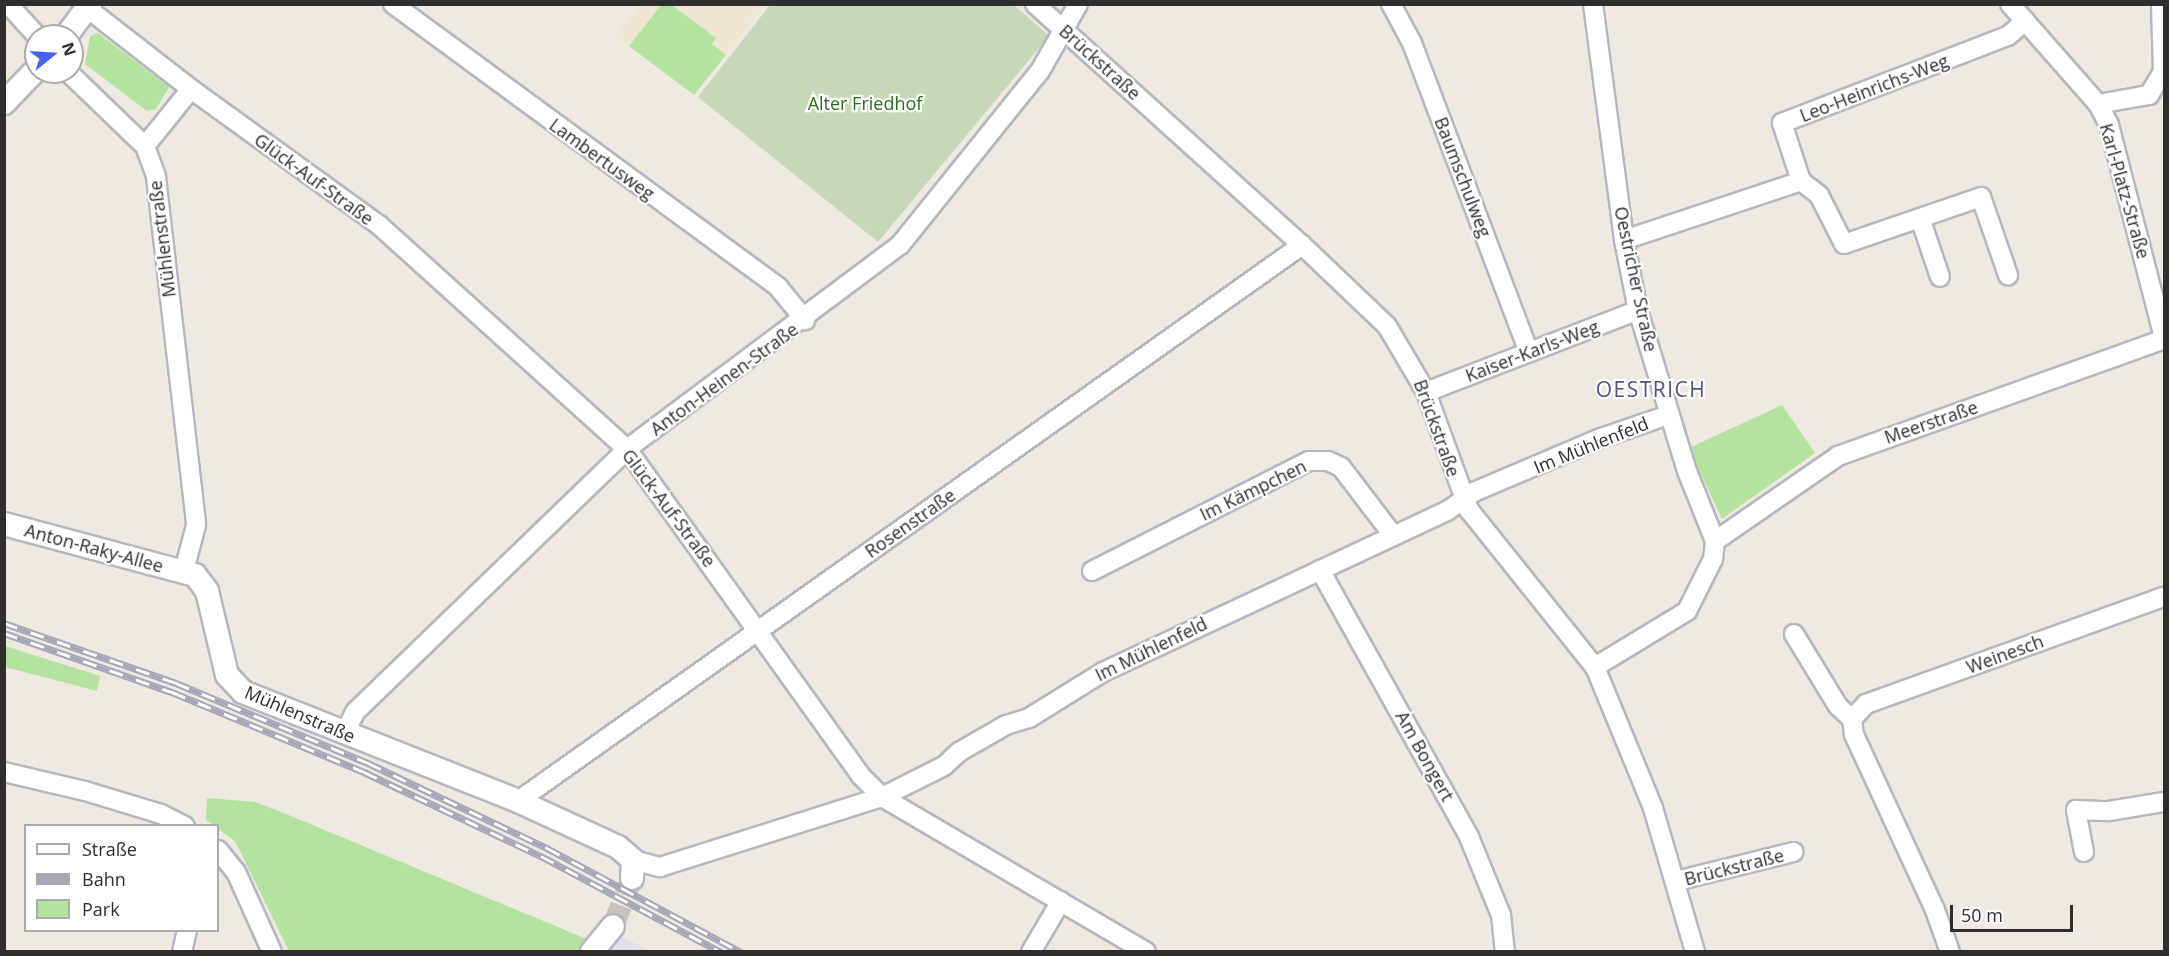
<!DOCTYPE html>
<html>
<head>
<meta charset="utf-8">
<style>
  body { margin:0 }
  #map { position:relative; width:2169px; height:956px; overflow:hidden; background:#eee9e1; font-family:"Open Sans",sans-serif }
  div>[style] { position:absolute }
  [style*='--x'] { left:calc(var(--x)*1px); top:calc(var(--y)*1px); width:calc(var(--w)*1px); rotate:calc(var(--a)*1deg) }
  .industrial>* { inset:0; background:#e3e1e8 }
  .education>* { inset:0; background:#efe7d2 }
  .green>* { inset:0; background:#b4e3a0 }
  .cemetery>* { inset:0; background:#c7d8b9 }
  .tertiary-tunnel>* { height:22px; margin-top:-11px; transform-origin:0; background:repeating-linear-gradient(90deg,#c8c4bd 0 22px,transparent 0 33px) }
  .roads { filter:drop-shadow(2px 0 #b5b7c0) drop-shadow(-2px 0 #b5b7c0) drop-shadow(0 2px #b5b7c0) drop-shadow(0 -2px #b5b7c0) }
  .minor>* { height:18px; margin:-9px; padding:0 9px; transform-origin:9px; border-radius:9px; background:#fff }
  .tertiary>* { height:22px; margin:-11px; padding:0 11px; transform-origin:11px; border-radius:11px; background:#fff }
  .rail>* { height:7px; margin-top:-3.5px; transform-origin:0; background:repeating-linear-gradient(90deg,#fff 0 14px,#a4a6b7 0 28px); box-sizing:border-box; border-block:2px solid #a4a6b7 }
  span { translate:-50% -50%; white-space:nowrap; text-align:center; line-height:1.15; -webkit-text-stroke:4.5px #fff; paint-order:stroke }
  .street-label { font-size:18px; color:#2e2e2e }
  .park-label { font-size:18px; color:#2b6b1e }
  .quarter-label { font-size:21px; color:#4f557e; letter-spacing:1.5px }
  .frame { position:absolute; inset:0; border:6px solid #2e2e2e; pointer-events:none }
  .legend { position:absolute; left:24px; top:824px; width:195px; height:108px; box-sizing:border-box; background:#fff; border:2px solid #ababab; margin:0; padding:8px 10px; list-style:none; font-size:18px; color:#2e2e2e }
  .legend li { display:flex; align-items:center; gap:12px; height:30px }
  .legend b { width:30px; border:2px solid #ababab }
  .north { position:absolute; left:24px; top:24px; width:60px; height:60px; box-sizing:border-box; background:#fff; border:2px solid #ababab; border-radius:50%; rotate:72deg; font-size:16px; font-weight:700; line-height:24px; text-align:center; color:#2e2e2e }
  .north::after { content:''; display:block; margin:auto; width:21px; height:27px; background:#4861f5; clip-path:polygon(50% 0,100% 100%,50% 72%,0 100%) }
  .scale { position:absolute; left:1950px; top:905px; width:123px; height:27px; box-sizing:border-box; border:3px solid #2e2e2e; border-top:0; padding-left:8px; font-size:18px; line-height:21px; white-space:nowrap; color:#2e2e2e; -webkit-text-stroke:4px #fff; paint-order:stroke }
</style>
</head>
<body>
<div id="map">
  <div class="industrial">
    <i style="clip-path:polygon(620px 935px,649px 951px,607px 952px)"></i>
  </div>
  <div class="education">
    <i style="clip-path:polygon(642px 5px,765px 5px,694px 95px,616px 34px)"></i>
  </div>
  <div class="green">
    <i style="clip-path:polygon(661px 5px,672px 5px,716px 38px,712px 44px,726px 55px,694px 95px,629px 46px)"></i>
    <i style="clip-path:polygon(98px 33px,169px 87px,156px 109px,147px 111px,85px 64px,90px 36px)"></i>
    <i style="clip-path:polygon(1782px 405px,1815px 453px,1722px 519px,1689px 448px)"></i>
    <i style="clip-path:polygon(5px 646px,100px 676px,97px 691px,5px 667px)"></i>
    <i style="clip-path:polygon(207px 798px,255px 802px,279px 811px,589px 940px,579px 952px,289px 951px,235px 841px,206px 820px)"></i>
  </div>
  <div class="cemetery">
    <i style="clip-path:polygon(770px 5px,1014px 5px,1049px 36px,878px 242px,698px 97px)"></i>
  </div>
  <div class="tertiary-tunnel">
    <i style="--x:613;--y:926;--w:52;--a:-68.4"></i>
  </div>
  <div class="roads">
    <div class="minor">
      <i style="--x:8;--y:4;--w:43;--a:47.8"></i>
      <i style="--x:393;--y:4;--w:478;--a:36.3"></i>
      <i style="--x:778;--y:287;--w:43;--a:50.7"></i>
      <i style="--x:1035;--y:4;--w:360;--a:42.1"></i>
      <i style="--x:1302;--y:245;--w:117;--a:43.6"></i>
      <i style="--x:1387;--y:326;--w:77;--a:59.4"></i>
      <i style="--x:1426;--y:392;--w:126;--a:70"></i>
      <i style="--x:1469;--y:510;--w:201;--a:51.3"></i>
      <i style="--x:1595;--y:667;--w:152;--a:67.6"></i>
      <i style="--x:1653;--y:808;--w:150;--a:73.7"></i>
      <i style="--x:1391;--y:4;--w:44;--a:61.7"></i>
      <i style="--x:1412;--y:43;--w:330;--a:69.3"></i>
      <i style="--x:1593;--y:4;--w:238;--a:82.5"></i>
      <i style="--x:1624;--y:240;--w:71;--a:78.7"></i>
      <i style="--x:1638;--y:310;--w:168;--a:73.1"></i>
      <i style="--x:1687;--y:471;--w:75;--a:68.2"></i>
      <i style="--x:1715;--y:541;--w:18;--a:96"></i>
      <i style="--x:1713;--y:559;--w:58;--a:116.6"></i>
      <i style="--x:1687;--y:611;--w:108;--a:148.7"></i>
      <i style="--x:2010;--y:4;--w:133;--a:48.7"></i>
      <i style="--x:2098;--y:104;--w:24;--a:62"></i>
      <i style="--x:2109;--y:125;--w:220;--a:75.5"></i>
      <i style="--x:87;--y:8;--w:132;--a:37.9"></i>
      <i style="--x:191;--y:89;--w:232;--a:35.9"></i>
      <i style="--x:379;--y:225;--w:334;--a:42.1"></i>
      <i style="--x:627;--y:449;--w:401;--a:54.4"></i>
      <i style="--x:860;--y:775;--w:31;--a:45"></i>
      <i style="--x:882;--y:797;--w:306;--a:30.4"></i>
      <i style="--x:68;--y:72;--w:107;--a:43.9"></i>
      <i style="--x:145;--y:146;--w:73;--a:-51.1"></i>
      <i style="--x:2098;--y:104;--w:52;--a:-10"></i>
      <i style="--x:2149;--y:95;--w:27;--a:-59"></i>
      <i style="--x:2163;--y:72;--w:68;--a:-91.7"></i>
      <i style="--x:145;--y:146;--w:33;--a:70"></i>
      <i style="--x:156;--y:177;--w:350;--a:83.4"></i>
      <i style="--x:196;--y:525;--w:48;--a:104.6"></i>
      <i style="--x:1801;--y:181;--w:23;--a:38"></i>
      <i style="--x:1819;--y:195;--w:55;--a:63"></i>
      <i style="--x:1844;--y:244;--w:145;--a:-18.9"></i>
      <i style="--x:1981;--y:197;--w:83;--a:70.9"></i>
      <i style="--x:1920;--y:218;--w:62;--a:71.3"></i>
      <i style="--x:1624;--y:240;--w:187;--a:-18.4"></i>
      <i style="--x:1801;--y:181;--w:61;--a:-108.1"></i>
      <i style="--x:1782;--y:123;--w:242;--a:-21.1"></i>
      <i style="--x:2008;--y:36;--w:23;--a:-41"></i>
      <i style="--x:1426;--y:392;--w:227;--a:-21.1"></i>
      <i style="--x:1715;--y:541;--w:150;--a:-34.6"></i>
      <i style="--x:1838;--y:456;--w:346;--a:-19.7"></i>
      <i style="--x:1320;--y:570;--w:306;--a:60.8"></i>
      <i style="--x:1469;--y:837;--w:84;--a:67.7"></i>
      <i style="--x:1501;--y:915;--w:37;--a:84"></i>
      <i style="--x:1092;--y:571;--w:243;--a:-26.9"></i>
      <i style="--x:1309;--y:461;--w:19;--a:0"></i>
      <i style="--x:1328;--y:461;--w:14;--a:25"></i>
      <i style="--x:1341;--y:467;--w:84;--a:52.7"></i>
      <i style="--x:1794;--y:634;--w:84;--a:58.6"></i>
      <i style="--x:1838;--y:706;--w:19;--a:43"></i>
      <i style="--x:345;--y:732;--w:22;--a:-63"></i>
      <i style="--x:355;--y:712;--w:378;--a:-44"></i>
      <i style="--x:627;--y:449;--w:341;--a:-36.8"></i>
      <i style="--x:900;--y:245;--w:223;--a:-51.2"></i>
      <i style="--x:1040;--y:71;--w:77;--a:-60.4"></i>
      <i style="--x:4;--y:772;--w:83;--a:13.2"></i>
      <i style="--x:85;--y:791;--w:79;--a:16.8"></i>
      <i style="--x:161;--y:814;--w:27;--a:27"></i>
      <i style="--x:518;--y:801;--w:961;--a:-35.34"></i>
      <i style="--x:218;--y:850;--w:28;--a:51"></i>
      <i style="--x:236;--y:872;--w:88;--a:65.8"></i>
      <i style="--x:2084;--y:852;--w:43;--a:-100.8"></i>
      <i style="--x:2076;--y:810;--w:33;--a:2"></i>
      <i style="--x:2109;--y:811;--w:56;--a:-9.3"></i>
      <i style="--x:633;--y:860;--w:28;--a:15"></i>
      <i style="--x:660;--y:867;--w:233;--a:-17.5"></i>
      <i style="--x:882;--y:797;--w:69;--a:-26.6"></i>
      <i style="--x:944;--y:766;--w:21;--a:-43"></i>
      <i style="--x:959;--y:752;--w:54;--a:-29.9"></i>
      <i style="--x:1006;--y:725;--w:24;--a:-17"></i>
      <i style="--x:1029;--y:718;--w:87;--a:-31.9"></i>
      <i style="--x:1103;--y:672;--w:380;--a:-25.1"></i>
      <i style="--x:1447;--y:511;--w:35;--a:-35"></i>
      <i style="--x:1476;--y:491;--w:136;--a:-23"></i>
      <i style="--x:1601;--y:438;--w:71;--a:-18.9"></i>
      <i style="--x:1676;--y:881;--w:121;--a:-13.9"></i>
      <i style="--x:182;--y:952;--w:23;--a:-77"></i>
      <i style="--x:1031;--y:952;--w:59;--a:-59.5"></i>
      <i style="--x:1950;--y:952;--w:45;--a:-109.7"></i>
      <i style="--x:1935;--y:910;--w:193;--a:-114.8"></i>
      <i style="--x:1854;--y:735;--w:16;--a:-97"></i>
      <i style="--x:1852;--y:719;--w:21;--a:-47"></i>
      <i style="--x:1866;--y:704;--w:317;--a:-19.8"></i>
    </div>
    <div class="tertiary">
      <i style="--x:66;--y:36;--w:40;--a:-53"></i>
      <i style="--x:4;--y:103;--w:46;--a:-45.9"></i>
      <i style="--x:4;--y:524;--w:198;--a:15"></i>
      <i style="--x:195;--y:575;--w:20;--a:53"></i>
      <i style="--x:207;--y:591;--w:86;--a:76.6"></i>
      <i style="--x:227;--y:675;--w:23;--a:47"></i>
      <i style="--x:243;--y:692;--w:296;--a:21.6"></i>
      <i style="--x:518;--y:801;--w:110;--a:24.7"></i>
      <i style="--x:618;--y:847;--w:20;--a:41"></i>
      <i style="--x:633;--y:860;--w:18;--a:93"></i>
      <i style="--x:592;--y:952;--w:33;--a:-51"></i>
    </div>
  </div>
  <div class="rail">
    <i style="--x:4;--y:623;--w:182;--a:19.2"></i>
    <i style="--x:176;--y:683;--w:208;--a:22.6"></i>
    <i style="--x:368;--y:763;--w:198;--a:25.4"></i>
    <i style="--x:547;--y:848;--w:220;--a:28.2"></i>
    <i style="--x:4;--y:633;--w:178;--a:19.4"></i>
    <i style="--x:172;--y:692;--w:208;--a:22.6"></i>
    <i style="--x:364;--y:772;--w:196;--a:25.4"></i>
    <i style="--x:541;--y:856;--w:204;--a:28.1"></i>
  </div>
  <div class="street-label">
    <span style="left:1100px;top:62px;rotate:42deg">Brückstraße</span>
    <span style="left:1874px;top:88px;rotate:-21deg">Leo-Heinrichs-Weg</span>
    <span style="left:602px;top:159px;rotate:36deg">Lambertusweg</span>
    <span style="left:1463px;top:177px;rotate:69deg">Baumschulweg</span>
    <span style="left:314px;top:179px;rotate:36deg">Glück-Auf-Straße</span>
    <span style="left:2125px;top:191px;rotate:74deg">Karl-Platz-Straße</span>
    <span style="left:162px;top:239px;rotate:-97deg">Mühlenstraße</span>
    <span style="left:1636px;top:279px;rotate:78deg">Oestricher Straße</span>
    <span style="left:1532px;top:351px;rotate:-21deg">Kaiser-Karls-Weg</span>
    <span style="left:724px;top:379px;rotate:-36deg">Anton-Heinen-Straße</span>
    <span style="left:1931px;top:422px;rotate:-19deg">Meerstraße</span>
    <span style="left:1437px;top:428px;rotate:70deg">Brückstraße</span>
    <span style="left:1591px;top:445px;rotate:-22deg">Im Mühlenfeld</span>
    <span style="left:1253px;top:490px;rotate:-26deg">Im Kämpchen</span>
    <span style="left:669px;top:508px;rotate:53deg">Glück-Auf-Straße</span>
    <span style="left:910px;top:523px;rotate:-35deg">Rosenstraße</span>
    <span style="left:94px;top:548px;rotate:15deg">Anton-Raky-Allee</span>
    <span style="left:1151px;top:649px;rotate:-26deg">Im Mühlenfeld</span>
    <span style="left:2005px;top:654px;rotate:-20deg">Weinesch</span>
    <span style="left:300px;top:714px;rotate:23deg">Mühlenstraße</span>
    <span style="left:1425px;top:756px;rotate:61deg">Am Bongert</span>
    <span style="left:1734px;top:867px;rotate:-14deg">Brückstraße</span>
  </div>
  <div class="park-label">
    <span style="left:865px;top:103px">Alter Friedhof</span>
  </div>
  <div class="quarter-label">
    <span style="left:1651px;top:389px">OESTRICH</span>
  </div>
  <div class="frame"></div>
  <ul class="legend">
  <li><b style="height:8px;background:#fff"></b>Straße</li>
  <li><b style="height:8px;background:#a4a6b7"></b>Bahn</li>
  <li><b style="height:16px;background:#b4e3a0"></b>Park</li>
  </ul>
  <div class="north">N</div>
  <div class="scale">50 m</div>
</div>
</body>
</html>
